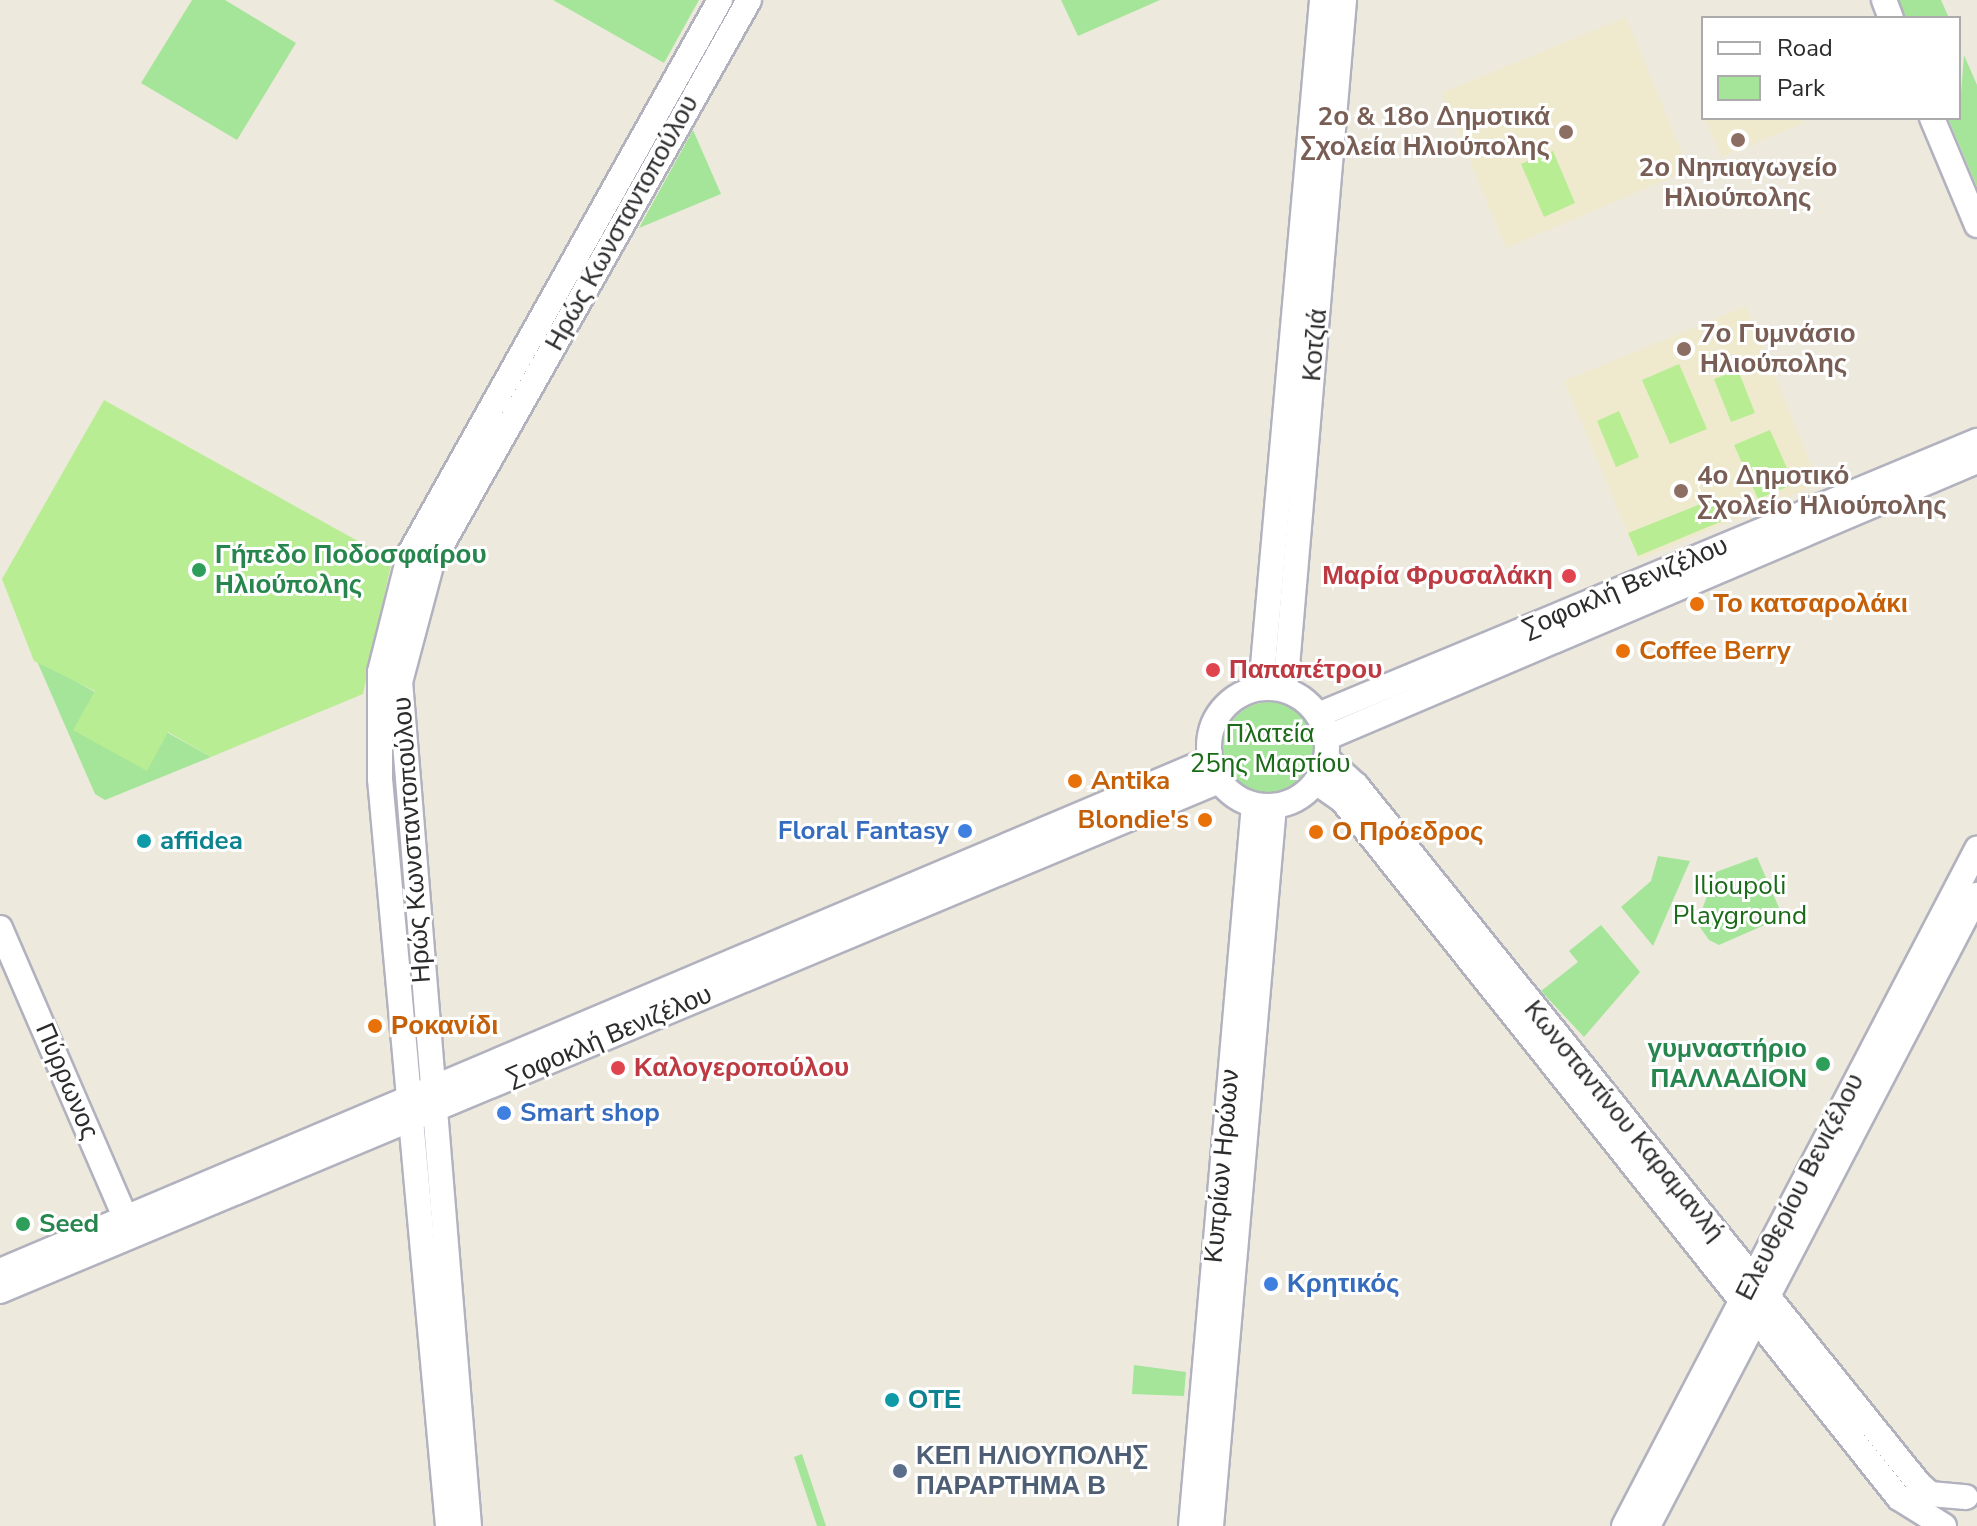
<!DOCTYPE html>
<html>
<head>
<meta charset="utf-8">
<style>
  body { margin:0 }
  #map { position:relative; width:1977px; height:1526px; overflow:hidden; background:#eee9dd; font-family:"Nunito Sans",sans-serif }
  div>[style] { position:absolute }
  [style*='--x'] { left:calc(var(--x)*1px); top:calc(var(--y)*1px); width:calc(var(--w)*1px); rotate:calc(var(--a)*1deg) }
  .education>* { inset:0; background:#efeacd }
  .green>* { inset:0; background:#a5e599 }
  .round { border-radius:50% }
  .pitch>* { inset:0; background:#b8ed94 }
  .roads { filter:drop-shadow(2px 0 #b2b2bf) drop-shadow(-2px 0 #b2b2bf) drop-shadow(0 2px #b2b2bf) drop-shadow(0 -2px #b2b2bf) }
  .secondary>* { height:24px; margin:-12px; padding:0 12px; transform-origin:12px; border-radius:12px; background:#fff }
  .secondary>.ring { margin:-12px; padding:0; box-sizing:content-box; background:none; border:24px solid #fff; border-radius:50% }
  .dots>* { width:22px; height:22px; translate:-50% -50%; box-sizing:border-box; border:4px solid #fff; border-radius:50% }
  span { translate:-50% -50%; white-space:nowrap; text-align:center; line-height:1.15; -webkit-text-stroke:6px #fff; paint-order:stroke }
  .education-label { font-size:26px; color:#785e54; font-weight:700 }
  .right { translate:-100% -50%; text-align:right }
  .left { translate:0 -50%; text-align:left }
  .street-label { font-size:26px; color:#2c2c2c }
  .leisure-label { font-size:26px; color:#27864d; font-weight:700 }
  .health-label { font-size:26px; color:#be3a42; font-weight:700 }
  .food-label { font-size:26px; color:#c56008; font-weight:700 }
  .park-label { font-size:26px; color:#1b6b19 }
  .shop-label { font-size:26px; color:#366cbe; font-weight:700 }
  .culture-label { font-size:26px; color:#0d838f; font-weight:700 }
  .service-label { font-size:26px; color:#4e5e75; font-weight:700 }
  .legend { position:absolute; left:1701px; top:16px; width:260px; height:104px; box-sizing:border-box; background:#fff; border:2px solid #ababab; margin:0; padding:10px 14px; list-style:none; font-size:24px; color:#2c2c2c }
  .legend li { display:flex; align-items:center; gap:16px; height:40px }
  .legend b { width:40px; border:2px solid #ababab }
</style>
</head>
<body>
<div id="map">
  <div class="education">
    <i style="clip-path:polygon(1626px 17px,1689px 170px,1506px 248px,1442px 93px)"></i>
    <i style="clip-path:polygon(1705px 118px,1802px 118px,1804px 123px,1721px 157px)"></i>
    <i style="clip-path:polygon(1746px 306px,1819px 484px,1639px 560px,1564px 381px)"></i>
  </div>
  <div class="green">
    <i style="clip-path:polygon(192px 0,225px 0,296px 43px,237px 140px,141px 83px)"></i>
    <i style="clip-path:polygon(553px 0,699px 0,664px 63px)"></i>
    <i style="clip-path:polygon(1061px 0,1160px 0,1078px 36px)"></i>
    <i style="clip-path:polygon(1895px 0,1941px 0,1949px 18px,1903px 18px)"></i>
    <i style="clip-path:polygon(1964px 55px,1977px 85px,1977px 187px,1948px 118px,1959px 118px)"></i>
    <i style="clip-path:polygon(693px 130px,721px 194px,639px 228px)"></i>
    <i style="clip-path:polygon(36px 659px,211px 757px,105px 800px,95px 794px)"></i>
    <i class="round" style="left:1223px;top:702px;width:94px;height:94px"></i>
    <i style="clip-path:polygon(1658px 856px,1690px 861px,1653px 946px,1621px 907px,1651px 881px)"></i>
    <i style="clip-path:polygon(1757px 857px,1783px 917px,1719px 945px,1709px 940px,1697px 923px,1716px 872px)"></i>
    <i style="clip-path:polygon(1601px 925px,1640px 972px,1584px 1037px,1541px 991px,1578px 962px,1569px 951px)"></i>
    <i style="clip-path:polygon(1134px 1365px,1186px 1372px,1184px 1396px,1132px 1394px)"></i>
    <i style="clip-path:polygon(802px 1454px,826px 1526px,817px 1526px,794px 1457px)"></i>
  </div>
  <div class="pitch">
    <i style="clip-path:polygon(1553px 151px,1575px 203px,1544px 217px,1521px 164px)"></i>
    <i style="clip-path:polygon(1679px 364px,1707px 429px,1670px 444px,1642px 380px)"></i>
    <i style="clip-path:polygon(1738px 370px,1755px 413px,1731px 422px,1714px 379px)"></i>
    <i style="clip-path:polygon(104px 400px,392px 560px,363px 694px,211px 757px,168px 732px,147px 771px,73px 730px,95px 691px,34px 661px,2px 579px)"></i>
    <i style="clip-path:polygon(1619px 411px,1639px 457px,1616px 467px,1597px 421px)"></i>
    <i style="clip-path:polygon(1770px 430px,1794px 484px,1758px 499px,1734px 445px)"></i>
    <i style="clip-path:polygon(1718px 497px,1727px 519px,1638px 556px,1628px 533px)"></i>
  </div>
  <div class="roads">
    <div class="secondary">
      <i style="--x:1884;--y:0;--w:19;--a:69"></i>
      <i style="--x:1932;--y:118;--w:116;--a:67.2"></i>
      <i class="ring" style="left:1209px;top:688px;width:94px;height:94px"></i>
      <i style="--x:1261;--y:688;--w:691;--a:-84.93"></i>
      <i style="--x:1285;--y:690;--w:693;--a:-85.11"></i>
      <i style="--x:1318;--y:715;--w:714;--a:-22.58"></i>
      <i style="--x:1326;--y:738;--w:707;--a:-23.05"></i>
      <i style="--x:1326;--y:758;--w:40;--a:42"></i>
      <i style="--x:1356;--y:785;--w:898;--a:51.15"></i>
      <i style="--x:1919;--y:1484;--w:15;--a:42"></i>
      <i style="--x:1930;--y:1494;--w:36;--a:5"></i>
      <i style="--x:1316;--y:782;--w:32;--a:35"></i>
      <i style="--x:1342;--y:800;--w:893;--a:51.41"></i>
      <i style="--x:1899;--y:1498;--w:53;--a:31.9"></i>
      <i style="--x:0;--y:928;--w:332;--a:66.6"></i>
      <i style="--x:0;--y:1271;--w:1313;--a:-22.91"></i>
      <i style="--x:0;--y:1291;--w:1321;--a:-22.7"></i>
      <i style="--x:448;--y:1526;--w:750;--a:-95.2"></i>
      <i style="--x:380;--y:779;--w:107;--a:-90"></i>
      <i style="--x:380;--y:672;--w:123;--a:-75.9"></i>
      <i style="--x:410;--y:553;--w:634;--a:-60.73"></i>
      <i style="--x:469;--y:1526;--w:847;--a:-94.67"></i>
      <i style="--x:400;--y:682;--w:124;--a:-75.1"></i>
      <i style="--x:432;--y:562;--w:645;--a:-60.57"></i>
      <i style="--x:1191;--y:1526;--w:724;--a:-85.01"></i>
      <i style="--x:1211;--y:1526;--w:723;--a:-85"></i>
      <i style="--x:1624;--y:1526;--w:764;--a:-62.46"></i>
      <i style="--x:1648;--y:1526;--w:712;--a:-62.46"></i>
    </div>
  </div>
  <div class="dots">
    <i style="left:1566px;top:132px;background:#8d6e63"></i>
    <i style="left:1738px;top:140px;background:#8d6e63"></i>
    <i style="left:1684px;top:349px;background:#8d6e63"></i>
    <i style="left:1681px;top:491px;background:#8d6e63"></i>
    <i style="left:199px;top:570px;background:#2e9e5b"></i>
    <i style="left:1569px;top:576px;background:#e0444e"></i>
    <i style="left:1697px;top:604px;background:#e8710a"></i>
    <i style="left:1623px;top:651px;background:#e8710a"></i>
    <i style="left:1213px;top:670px;background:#e0444e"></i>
    <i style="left:1075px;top:781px;background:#e8710a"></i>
    <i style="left:1205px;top:820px;background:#e8710a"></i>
    <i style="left:965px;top:831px;background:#3f7fe0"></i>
    <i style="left:1316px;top:832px;background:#e8710a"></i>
    <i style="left:144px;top:841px;background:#0f9aa8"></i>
    <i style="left:375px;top:1026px;background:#e8710a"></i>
    <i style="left:1823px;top:1064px;background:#2e9e5b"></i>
    <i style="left:618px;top:1068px;background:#e0444e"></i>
    <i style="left:504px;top:1113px;background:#3f7fe0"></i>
    <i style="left:23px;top:1224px;background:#2e9e5b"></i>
    <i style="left:1271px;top:1284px;background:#3f7fe0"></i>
    <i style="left:892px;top:1400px;background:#0f9aa8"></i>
    <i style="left:900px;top:1471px;background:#5c6f8a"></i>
  </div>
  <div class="education-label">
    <span class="right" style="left:1550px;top:132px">2ο &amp; 18ο Δημοτικά<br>Σχολεία Ηλιούπολης</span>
    <span style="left:1738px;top:183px">2ο Νηπιαγωγείο<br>Ηλιούπολης</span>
    <span class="left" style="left:1700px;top:349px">7ο Γυμνάσιο<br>Ηλιούπολης</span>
    <span class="left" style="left:1697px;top:491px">4ο Δημοτικό<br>Σχολείο Ηλιούπολης</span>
  </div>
  <div class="street-label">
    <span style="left:622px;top:223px;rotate:-61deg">Ηρώς Κωνσταντοπούλου</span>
    <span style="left:1315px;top:345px;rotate:-85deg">Κοτζιά</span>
    <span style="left:1625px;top:587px;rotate:-23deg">Σοφοκλή Βενιζέλου</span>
    <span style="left:412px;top:840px;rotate:-94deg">Ηρώς Κωνσταντοπούλου</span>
    <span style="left:609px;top:1036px;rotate:-23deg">Σοφοκλή Βενιζέλου</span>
    <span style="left:67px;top:1081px;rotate:67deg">Πύρρωνος</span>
    <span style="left:1624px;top:1121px;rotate:51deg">Κωνσταντίνου Καραμανλή</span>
    <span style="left:1222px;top:1166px;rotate:-85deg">Κυπρίων Ηρώων</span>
    <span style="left:1800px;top:1187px;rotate:-63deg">Ελευθερίου Βενιζέλου</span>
  </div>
  <div class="leisure-label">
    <span class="left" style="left:215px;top:570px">Γήπεδο Ποδοσφαίρου<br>Ηλιούπολης</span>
    <span class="right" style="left:1807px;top:1064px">γυμναστήριο<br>ΠΑΛΛΑΔΙΟΝ</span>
    <span class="left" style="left:39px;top:1224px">Seed</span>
  </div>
  <div class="health-label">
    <span class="right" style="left:1553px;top:576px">Μαρία Φρυσαλάκη</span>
    <span class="left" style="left:1229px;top:670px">Παπαπέτρου</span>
    <span class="left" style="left:634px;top:1068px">Καλογεροπούλου</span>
  </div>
  <div class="food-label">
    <span class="left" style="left:1713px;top:604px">Το κατσαρολάκι</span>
    <span class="left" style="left:1639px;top:651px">Coffee Berry</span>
    <span class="left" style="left:1091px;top:781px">Antika</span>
    <span class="right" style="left:1189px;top:820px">Blondie's</span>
    <span class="left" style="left:1332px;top:832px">Ο Πρόεδρος</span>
    <span class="left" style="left:391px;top:1026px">Ροκανίδι</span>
  </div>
  <div class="park-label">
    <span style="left:1270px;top:749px">Πλατεία<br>25ης Μαρτίου</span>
    <span style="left:1740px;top:901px">Ilioupoli<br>Playground</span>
  </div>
  <div class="shop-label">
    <span class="right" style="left:949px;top:831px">Floral Fantasy</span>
    <span class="left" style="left:520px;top:1113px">Smart shop</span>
    <span class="left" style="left:1287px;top:1284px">Κρητικός</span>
  </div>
  <div class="culture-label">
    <span class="left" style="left:160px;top:841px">affidea</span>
    <span class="left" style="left:908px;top:1400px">ΟΤΕ</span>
  </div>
  <div class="service-label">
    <span class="left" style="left:916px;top:1471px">ΚΕΠ ΗΛΙΟΥΠΟΛΗΣ<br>ΠΑΡΑΡΤΗΜΑ Β</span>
  </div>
  <ul class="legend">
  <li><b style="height:10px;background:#fff"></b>Road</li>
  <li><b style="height:22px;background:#a5e599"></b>Park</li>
  </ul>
</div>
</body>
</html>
